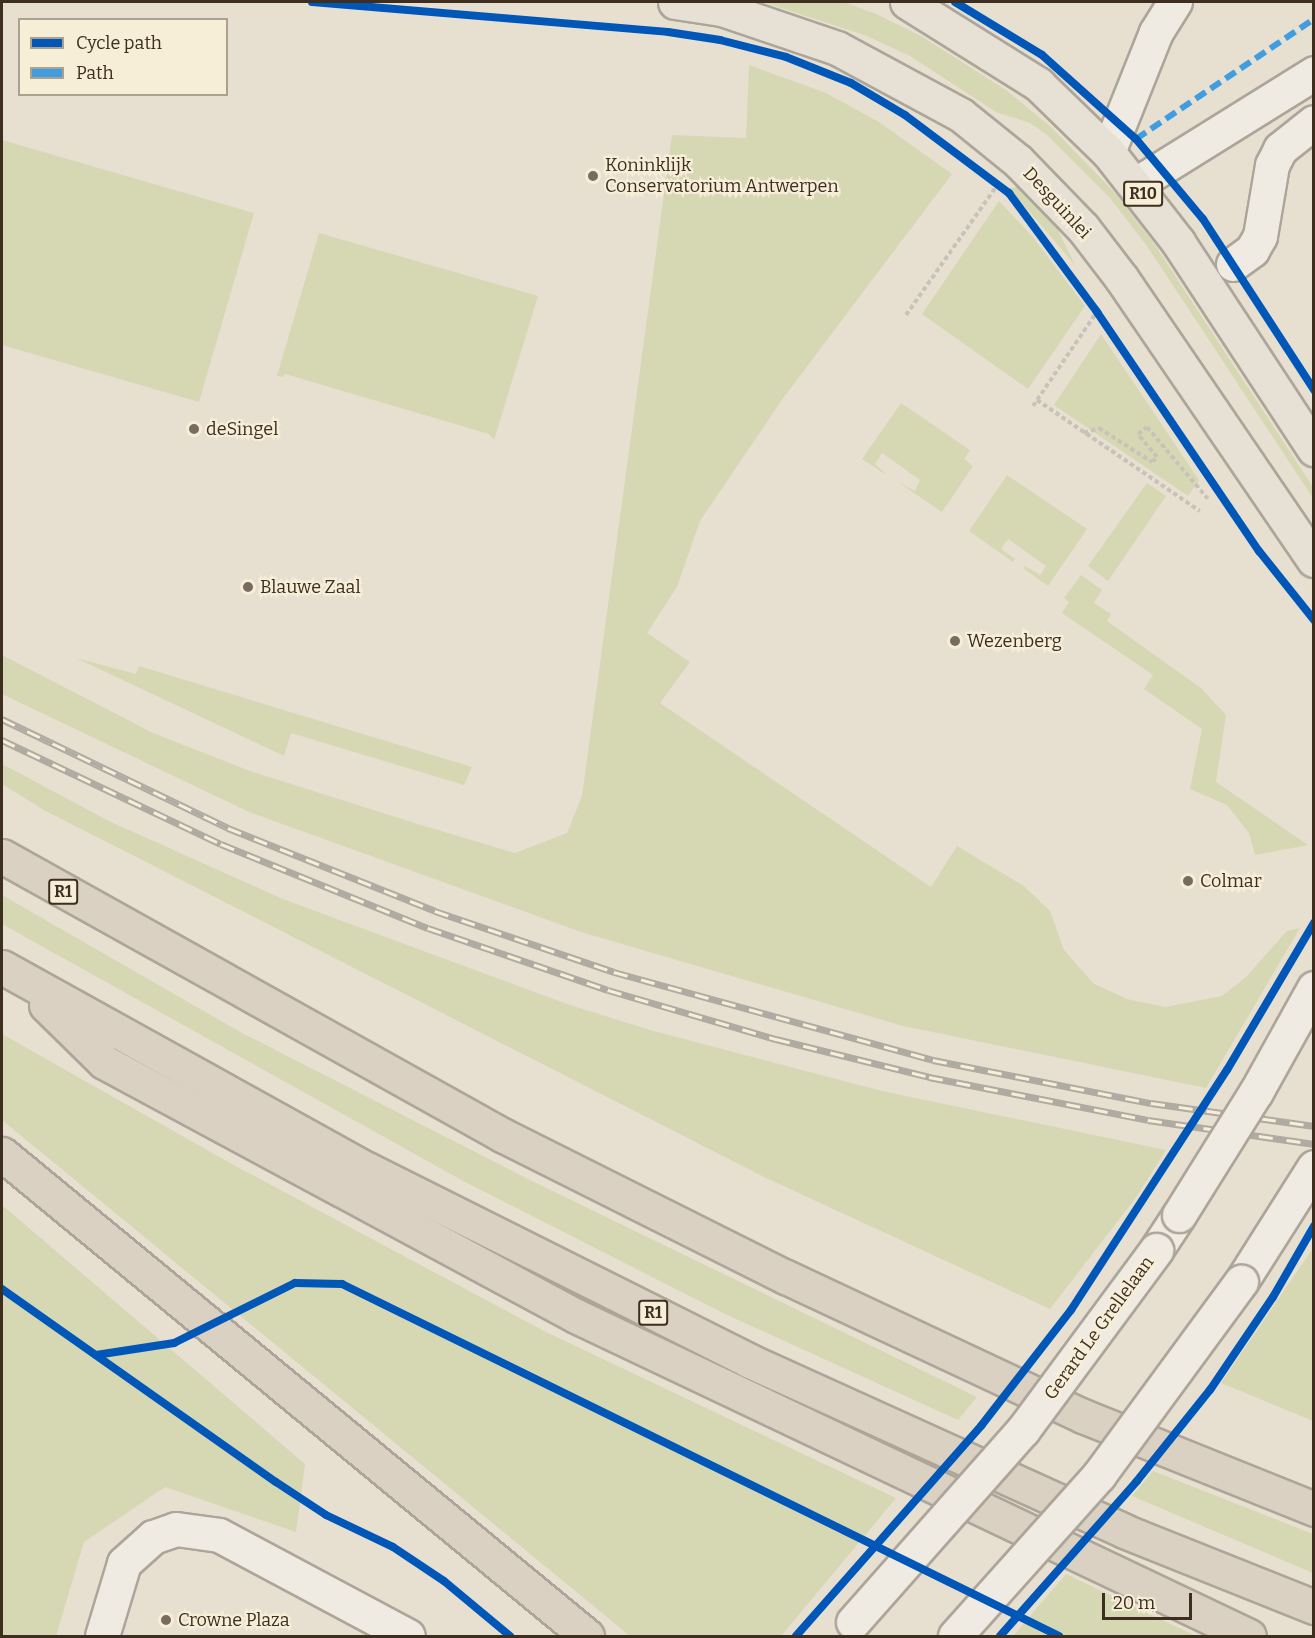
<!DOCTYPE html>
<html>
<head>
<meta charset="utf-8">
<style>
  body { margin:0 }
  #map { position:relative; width:1315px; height:1638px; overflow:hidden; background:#e7e0d1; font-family:Bitter,serif }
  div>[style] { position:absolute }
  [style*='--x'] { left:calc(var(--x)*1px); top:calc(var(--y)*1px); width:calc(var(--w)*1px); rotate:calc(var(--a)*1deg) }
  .green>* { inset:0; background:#d6d7b3 }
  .path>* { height:4px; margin-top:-2px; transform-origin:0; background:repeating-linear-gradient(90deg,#c8c2b9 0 4.5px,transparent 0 7.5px) }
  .roads { filter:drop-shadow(2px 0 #ada599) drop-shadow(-2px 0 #ada599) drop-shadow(0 2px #ada599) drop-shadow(0 -2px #ada599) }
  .minor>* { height:33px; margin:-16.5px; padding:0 16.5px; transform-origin:16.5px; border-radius:16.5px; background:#efebe3 }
  .major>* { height:33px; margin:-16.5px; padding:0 16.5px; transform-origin:16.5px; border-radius:16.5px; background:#e6e1d4 }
  .highway>* { height:33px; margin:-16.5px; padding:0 16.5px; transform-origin:16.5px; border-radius:16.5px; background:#dad1c2 }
  .rail>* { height:7px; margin-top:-3.5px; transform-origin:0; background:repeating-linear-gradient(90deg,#f7eed8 0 14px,#afaaa2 0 28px); box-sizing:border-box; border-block:2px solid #afaaa2 }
  .bridges { filter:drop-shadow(2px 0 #ada599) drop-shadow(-2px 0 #ada599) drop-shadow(0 2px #ada599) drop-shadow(0 -2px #ada599) }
  .minor-bridge>* { height:33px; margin:-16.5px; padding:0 16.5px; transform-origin:16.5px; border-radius:16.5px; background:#efebe3 }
  .quiet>* { height:6px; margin-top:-3px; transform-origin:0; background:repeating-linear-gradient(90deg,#3f9de0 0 12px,transparent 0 18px) }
  .cycleway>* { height:8px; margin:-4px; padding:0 4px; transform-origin:4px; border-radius:4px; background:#0057b8 }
  .dots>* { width:16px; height:16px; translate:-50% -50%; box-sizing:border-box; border:3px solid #f7eed8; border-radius:50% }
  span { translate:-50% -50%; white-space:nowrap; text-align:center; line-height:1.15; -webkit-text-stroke:4.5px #f7eed8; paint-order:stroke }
  .shield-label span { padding:2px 4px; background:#f7eed8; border:2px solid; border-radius:4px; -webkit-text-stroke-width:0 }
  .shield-label { font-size:16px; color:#3d2e20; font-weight:700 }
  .poi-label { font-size:18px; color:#3d2e20 }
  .left { translate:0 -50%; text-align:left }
  .street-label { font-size:18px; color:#3d2e20 }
  .frame { position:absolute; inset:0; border:3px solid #3d2e20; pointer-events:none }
  .legend { position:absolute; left:18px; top:18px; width:210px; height:78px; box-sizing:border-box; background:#f7eed8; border:2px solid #ada18e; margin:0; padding:8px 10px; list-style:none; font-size:18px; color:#3d2e20 }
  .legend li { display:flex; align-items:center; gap:12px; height:30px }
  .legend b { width:30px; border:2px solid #ada18e }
  .scale { position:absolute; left:1102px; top:1593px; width:90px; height:27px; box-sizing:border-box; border:3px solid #3d2e20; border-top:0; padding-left:8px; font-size:18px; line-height:21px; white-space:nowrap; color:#3d2e20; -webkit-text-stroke:4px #f7eed8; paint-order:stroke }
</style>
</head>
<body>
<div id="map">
  <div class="green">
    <i style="clip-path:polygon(763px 2px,844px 2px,876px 14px,921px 36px,1006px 90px,1051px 127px,1115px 193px,1153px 242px,1313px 487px,1313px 498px,1147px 246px,1110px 198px,1046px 134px,1030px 123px,996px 112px,910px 56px,867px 36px)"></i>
    <i style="clip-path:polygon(749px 65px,826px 93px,879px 122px,952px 174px,781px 401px,700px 521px,677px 587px,647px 633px,690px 662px,660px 703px,931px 887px,957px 846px,1024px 886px,1050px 911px,1064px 950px,1093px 983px,1127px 999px,1165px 1007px,1222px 996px,1246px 977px,1287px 931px,1300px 928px,1206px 1088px,903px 1026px,581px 932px,249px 812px,2px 694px,2px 655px,153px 733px,250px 771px,421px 825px,515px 853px,567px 833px,582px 796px,672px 135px,746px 138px)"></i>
    <i style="clip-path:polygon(2px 140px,254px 213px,199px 402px,2px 345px)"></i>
    <i style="clip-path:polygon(1017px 186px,1024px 186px,1053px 220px,1075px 265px,1010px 189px)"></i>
    <i style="clip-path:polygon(999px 201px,1032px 236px,1085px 306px,1028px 389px,922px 314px)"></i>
    <i style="clip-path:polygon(319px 233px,538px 296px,494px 440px,489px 434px,285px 374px,283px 377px,277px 376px)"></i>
    <i style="clip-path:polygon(1101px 334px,1199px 480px,1188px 496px,1054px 405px)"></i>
    <i style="clip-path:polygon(901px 403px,970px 450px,964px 459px,973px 466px,942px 512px,898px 482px,915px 491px,920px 480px,882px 453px,875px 464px,888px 476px,862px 459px)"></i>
    <i style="clip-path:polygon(1007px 475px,1087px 529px,1048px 586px,1023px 568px,1025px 566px,1040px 575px,1046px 566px,1008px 539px,1001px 549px,1015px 559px,1013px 562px,969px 531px)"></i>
    <i style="clip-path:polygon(1147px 483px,1166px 496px,1108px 581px,1088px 566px)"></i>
    <i style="clip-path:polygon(1081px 575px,1102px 590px,1094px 603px,1111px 614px,1107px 621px,1201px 688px,1226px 715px,1216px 782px,1308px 845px,1255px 855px,1249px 833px,1227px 805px,1190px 789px,1202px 729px,1144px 689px,1153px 675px,1062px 613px,1069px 602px,1064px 598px)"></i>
    <i style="clip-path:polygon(76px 658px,136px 674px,139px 666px,472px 767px,464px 785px,291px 733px,284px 756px)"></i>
    <i style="clip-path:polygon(2px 764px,111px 822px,283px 899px,567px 1004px,650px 1030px,882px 1091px,1166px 1150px,1137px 1196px,1050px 1309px,766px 1178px,44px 810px,2px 784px)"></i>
    <i style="clip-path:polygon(2px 895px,242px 1033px,532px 1181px,977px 1397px,958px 1420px,725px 1314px,465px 1182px,2px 924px)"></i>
    <i style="clip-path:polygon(2px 1034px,230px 1163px,544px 1331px,896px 1498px,781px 1636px,630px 1636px,2px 1120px)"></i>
    <i style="clip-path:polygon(2px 1205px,305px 1464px,296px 1532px,165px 1487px,84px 1542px,56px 1636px,2px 1636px)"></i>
    <i style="clip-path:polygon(1313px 1248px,1313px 1421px,1221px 1383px)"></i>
    <i style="clip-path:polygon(1153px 1471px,1313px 1534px,1313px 1573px,1132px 1496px)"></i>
    <i style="clip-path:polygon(1066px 1574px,1196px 1636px,1013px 1636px)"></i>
  </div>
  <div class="path">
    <i style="--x:906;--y:315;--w:160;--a:-54.9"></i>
    <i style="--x:1037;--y:400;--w:197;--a:34.3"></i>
    <i style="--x:1033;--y:406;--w:114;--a:-55.8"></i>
    <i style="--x:1084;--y:433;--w:16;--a:-18"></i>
    <i style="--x:1099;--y:428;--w:63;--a:32.7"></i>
    <i style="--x:1152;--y:462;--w:7;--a:-45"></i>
    <i style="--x:1157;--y:457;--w:30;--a:-130"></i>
    <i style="--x:1138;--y:434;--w:11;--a:-38"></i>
    <i style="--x:1147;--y:427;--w:94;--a:49.7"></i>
  </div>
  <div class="roads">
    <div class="minor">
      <i style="--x:1108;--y:152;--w:129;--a:-68.2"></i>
      <i style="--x:1156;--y:32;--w:36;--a:-58"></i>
      <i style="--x:1136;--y:184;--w:210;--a:-31.9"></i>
      <i style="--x:1233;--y:264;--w:24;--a:-36"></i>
      <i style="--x:1252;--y:250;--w:16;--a:-60"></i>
      <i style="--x:1260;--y:236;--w:72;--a:-80.4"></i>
      <i style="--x:1272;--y:165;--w:18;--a:-63"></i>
      <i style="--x:1280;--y:149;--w:43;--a:-38.5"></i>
      <i style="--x:1156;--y:1250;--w:42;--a:-56.7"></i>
      <i style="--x:1241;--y:1282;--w:136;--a:-57.6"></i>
      <i style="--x:102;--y:1636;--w:76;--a:-73.2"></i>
      <i style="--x:124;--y:1563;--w:39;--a:-42"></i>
      <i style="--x:153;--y:1537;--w:24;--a:-19"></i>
      <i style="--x:176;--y:1529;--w:43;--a:7.9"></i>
      <i style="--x:219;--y:1535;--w:214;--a:28.1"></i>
    </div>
    <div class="major">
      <i style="--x:675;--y:2;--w:48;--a:8.5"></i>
      <i style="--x:722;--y:9;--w:121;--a:18.7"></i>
      <i style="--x:837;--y:48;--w:141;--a:28.4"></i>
      <i style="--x:961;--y:115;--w:73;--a:38.9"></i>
      <i style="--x:1018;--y:161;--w:93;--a:45.9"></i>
      <i style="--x:1083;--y:228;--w:64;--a:52.6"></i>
      <i style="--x:1122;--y:279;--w:340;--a:55.7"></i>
      <i style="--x:907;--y:2;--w:155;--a:32"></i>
      <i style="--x:1038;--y:84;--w:98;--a:44.2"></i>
      <i style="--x:1108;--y:152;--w:114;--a:52.1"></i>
      <i style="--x:1178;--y:242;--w:248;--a:56.7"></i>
    </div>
    <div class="highway">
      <i style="--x:2;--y:856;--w:575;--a:29.15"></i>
      <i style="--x:504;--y:1136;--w:315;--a:26.6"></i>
      <i style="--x:786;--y:1277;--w:328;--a:25.1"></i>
      <i style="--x:1083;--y:1416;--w:249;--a:21.9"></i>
      <i style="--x:2;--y:967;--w:417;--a:29"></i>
      <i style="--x:367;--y:1169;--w:428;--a:26.6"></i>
      <i style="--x:750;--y:1361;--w:411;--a:24.4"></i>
      <i style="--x:1124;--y:1531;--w:205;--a:21.8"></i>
      <i style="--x:46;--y:1005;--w:81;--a:44.5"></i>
      <i style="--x:104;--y:1062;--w:536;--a:28.29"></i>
      <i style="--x:576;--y:1316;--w:745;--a:25.43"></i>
      <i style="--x:2;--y:1154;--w:758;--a:39.49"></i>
    </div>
  </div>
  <div class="rail">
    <i style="--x:2;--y:719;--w:251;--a:25.7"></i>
    <i style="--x:228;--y:828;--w:223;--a:21.8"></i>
    <i style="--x:435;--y:911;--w:189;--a:18.8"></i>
    <i style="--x:614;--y:972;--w:331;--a:15.4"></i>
    <i style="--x:933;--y:1060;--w:222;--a:11.2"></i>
    <i style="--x:1151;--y:1103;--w:165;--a:8"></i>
    <i style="--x:2;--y:740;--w:242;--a:25.4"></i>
    <i style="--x:221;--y:844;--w:223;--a:22.1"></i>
    <i style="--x:428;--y:928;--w:190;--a:19"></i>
    <i style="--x:608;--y:990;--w:175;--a:16.3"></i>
    <i style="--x:776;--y:1039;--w:158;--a:13.9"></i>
    <i style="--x:929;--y:1077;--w:223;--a:11.1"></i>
    <i style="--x:1148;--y:1120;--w:168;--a:8.2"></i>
  </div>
  <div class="bridges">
    <div class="minor-bridge">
      <i style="--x:1179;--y:1215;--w:145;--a:-58"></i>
      <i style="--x:1256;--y:1092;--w:119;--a:-60.9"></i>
      <i style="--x:853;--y:1622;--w:256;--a:-48.5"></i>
      <i style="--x:1023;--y:1430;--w:224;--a:-53.5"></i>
      <i style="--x:955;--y:1636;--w:216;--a:-48.2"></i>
      <i style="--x:1099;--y:1475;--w:240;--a:-53.7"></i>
    </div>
  </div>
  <div class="quiet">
    <i style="--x:1136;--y:139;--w:215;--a:-34"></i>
  </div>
  <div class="cycleway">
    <i style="--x:312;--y:2;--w:357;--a:4.8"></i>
    <i style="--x:668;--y:32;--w:53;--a:8.7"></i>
    <i style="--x:720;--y:40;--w:68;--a:14.4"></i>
    <i style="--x:786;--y:57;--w:70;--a:21.8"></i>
    <i style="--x:851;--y:83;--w:63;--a:30.7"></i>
    <i style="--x:905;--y:115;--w:130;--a:36.9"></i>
    <i style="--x:1009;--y:193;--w:148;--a:53.5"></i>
    <i style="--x:1097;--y:312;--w:289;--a:55.9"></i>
    <i style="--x:1259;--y:551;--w:88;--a:51.4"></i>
    <i style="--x:955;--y:2;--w:102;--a:31.3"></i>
    <i style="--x:1042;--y:55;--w:126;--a:41.8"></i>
    <i style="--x:1136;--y:139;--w:104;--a:50.1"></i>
    <i style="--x:1203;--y:219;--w:204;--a:57"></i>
    <i style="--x:2;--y:1289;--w:335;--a:35.2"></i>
    <i style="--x:276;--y:1482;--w:60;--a:33.4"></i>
    <i style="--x:326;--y:1515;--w:74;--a:25.5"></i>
    <i style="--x:393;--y:1547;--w:61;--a:33.7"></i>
    <i style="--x:444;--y:1581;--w:86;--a:39.8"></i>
    <i style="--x:96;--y:1355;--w:79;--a:-8.7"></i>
    <i style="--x:174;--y:1343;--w:135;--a:-26.4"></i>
    <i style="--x:295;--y:1283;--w:47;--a:1.2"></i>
    <i style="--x:342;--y:1284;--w:799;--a:26.15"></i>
    <i style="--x:796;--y:1636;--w:280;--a:-48.6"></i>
    <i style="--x:981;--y:1426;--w:147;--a:-52.2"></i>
    <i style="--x:1071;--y:1310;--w:286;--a:-57"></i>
    <i style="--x:1227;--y:1070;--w:171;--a:-59.4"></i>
    <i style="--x:1000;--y:1636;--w:207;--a:-48.5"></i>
    <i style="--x:1137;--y:1481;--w:117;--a:-51.3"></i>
    <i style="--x:1210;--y:1390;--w:112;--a:-55.9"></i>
    <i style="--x:1273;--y:1297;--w:82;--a:-60"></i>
  </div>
  <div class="dots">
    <i style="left:593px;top:176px;background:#786c5e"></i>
    <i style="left:194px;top:429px;background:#786c5e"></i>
    <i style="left:248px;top:587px;background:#786c5e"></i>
    <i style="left:955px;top:641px;background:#786c5e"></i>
    <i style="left:1188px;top:881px;background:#786c5e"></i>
    <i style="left:166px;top:1620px;background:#786c5e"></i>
  </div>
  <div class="shield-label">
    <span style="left:1143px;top:194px">R10</span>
    <span style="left:63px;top:892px">R1</span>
    <span style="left:653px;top:1313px">R1</span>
  </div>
  <div class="poi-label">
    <span class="left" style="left:605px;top:176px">Koninklijk<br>Conservatorium Antwerpen</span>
    <span class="left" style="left:206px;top:429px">deSingel</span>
    <span class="left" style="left:260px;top:587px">Blauwe Zaal</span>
    <span class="left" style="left:967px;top:641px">Wezenberg</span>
    <span class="left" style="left:1200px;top:881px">Colmar</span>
    <span class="left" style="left:178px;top:1620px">Crowne Plaza</span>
  </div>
  <div class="street-label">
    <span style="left:1057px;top:203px;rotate:47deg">Desguinlei</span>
    <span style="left:1099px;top:1328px;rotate:-54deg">Gerard Le Grellelaan</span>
  </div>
  <div class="frame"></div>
  <ul class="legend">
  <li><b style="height:8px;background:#0057b8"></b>Cycle path</li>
  <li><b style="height:8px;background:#3f9de0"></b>Path</li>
  </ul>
  <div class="scale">20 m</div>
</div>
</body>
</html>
